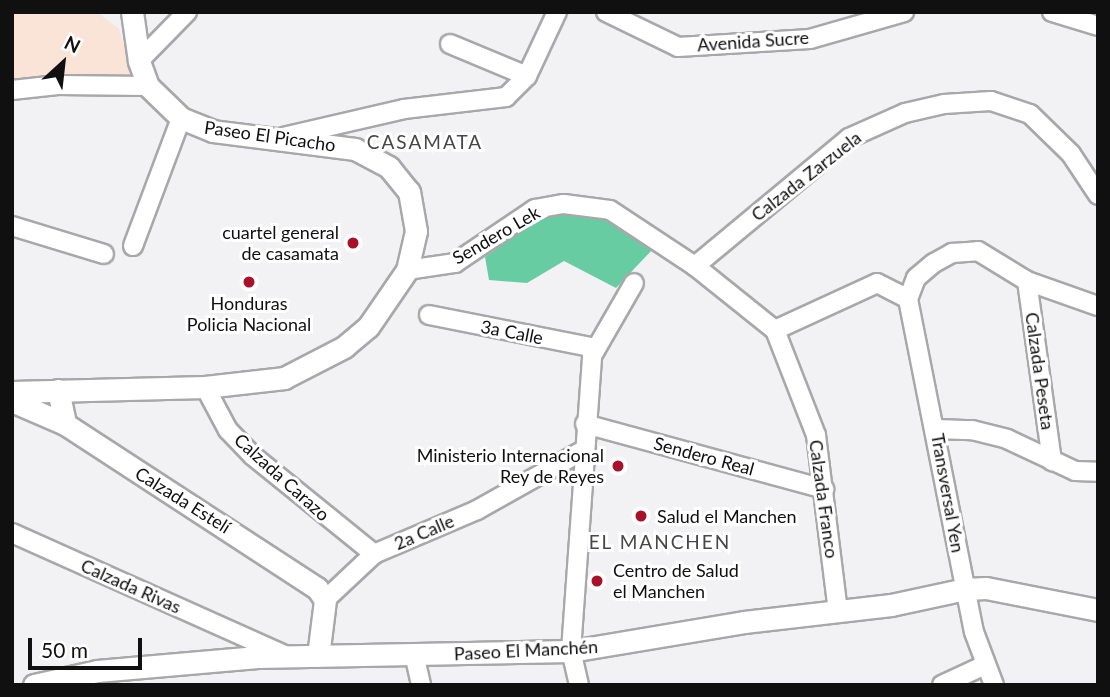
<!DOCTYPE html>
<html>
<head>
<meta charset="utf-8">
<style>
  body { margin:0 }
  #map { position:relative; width:1110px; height:697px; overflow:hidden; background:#f2f2f5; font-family:Lato,sans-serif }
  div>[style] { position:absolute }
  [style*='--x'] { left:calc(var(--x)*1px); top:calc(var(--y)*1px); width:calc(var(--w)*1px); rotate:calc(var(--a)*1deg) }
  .education>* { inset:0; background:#fae3d7 }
  .forest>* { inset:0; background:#68cca2 }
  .roads { filter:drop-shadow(2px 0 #a8a8aa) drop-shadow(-2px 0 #a8a8aa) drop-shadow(0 2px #a8a8aa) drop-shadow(0 -2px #a8a8aa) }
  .minor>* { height:18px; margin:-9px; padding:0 9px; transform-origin:9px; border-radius:9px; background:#fff }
  .tertiary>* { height:21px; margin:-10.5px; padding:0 10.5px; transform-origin:10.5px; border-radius:10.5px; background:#fff }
  .dots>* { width:19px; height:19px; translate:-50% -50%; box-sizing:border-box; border:4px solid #fff; border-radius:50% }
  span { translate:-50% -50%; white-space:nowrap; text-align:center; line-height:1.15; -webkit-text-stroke:6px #fff; paint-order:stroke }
  .street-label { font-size:18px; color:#111011 }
  .poi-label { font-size:18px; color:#111011 }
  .right { translate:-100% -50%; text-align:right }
  .left { translate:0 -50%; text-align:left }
  .neighbourhood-label { font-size:19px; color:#474749; letter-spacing:2px }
  .frame { position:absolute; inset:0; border:14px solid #111011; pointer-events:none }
  .north { position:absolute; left:28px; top:28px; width:70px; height:70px; -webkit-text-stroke:5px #fff; paint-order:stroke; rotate:27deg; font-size:19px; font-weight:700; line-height:28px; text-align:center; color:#111011 }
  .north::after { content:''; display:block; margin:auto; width:24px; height:32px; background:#111011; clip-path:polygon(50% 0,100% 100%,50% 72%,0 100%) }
  .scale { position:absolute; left:28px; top:638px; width:114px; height:32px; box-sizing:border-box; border:4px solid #111011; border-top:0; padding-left:9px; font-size:21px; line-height:24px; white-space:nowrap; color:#111011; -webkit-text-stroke:5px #fff; paint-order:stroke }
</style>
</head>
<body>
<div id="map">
  <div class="education">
    <i style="clip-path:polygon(12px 12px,97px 12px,119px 29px,133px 75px,12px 83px)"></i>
  </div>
  <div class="forest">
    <i style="clip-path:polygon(547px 213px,605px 218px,652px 250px,616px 288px,564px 261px,527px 283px,489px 280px,485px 257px)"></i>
  </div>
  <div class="roads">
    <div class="minor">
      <i style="--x:606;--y:12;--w:80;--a:25.9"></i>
      <i style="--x:678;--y:47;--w:132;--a:-3.5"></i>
      <i style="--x:810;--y:39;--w:98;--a:-16"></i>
      <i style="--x:1052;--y:12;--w:48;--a:16.9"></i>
      <i style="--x:450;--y:44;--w:83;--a:22.6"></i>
      <i style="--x:139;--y:61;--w:69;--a:-45.6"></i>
      <i style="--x:12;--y:90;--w:46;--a:-6.2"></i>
      <i style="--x:58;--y:85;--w:90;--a:0.6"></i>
      <i style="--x:283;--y:137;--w:124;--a:-13"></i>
      <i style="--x:404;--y:109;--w:103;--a:-6.7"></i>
      <i style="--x:506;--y:97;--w:30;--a:-45"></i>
      <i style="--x:527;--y:76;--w:71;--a:-64.9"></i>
      <i style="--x:12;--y:226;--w:96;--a:16.9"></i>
      <i style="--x:133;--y:246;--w:137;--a:-69.4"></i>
      <i style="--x:695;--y:266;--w:200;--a:-39.7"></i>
      <i style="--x:849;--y:138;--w:61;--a:-24.1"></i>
      <i style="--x:905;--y:113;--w:40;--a:-13"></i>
      <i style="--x:944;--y:104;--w:47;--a:-3.7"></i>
      <i style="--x:991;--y:101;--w:41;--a:18.4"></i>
      <i style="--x:1030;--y:114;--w:57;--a:44.3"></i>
      <i style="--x:1071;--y:154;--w:49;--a:56.6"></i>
      <i style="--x:407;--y:270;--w:49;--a:-8.3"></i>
      <i style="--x:455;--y:263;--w:97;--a:-34"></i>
      <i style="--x:535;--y:209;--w:29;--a:-10"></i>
      <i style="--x:564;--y:204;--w:46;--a:7.4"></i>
      <i style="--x:610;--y:210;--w:102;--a:33.4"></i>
      <i style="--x:695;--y:266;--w:102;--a:38.7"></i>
      <i style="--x:775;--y:330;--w:113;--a:68.7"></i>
      <i style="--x:816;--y:435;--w:177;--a:82.9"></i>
      <i style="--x:1027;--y:281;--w:182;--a:82.1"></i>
      <i style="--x:908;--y:299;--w:339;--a:78.8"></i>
      <i style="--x:974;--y:632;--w:57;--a:69.3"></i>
      <i style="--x:908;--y:299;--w:22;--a:-69"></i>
      <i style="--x:916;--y:278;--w:23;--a:-40"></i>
      <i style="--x:934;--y:263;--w:21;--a:-29"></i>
      <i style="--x:952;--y:253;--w:26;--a:-4"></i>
      <i style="--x:978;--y:251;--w:57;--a:31.5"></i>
      <i style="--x:1027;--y:281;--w:75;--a:19.4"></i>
      <i style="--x:429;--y:315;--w:169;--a:11.2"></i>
      <i style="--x:775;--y:330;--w:112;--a:-24.7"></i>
      <i style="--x:877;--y:283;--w:35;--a:27"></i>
      <i style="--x:205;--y:387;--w:49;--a:61.9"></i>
      <i style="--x:228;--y:430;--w:36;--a:46"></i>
      <i style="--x:253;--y:456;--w:156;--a:39"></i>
      <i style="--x:585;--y:424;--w:248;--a:15.2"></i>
      <i style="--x:936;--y:429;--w:36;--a:2"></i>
      <i style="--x:972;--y:430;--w:36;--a:14"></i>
      <i style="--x:1007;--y:439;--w:75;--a:25.2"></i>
      <i style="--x:1075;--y:471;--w:23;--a:2"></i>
      <i style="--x:12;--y:533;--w:301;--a:24.1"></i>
      <i style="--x:325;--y:600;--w:67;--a:-43.2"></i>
      <i style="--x:374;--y:554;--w:112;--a:-23.1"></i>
      <i style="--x:477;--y:510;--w:120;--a:-29.3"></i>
      <i style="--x:414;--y:654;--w:32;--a:77"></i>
      <i style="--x:579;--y:685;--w:35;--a:-103"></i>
      <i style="--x:571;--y:651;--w:296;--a:-85.9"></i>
      <i style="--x:592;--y:356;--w:84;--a:-60.1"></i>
      <i style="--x:942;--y:685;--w:47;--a:-24.9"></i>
    </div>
    <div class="tertiary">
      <i style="--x:58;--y:390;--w:35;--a:78"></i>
      <i style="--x:65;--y:424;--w:301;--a:33.1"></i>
      <i style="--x:317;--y:588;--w:14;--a:56"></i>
      <i style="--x:325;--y:600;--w:56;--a:97.1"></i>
      <i style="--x:12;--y:392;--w:193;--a:-1.5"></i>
      <i style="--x:205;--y:387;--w:80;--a:-6.5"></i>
      <i style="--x:284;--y:378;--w:68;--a:-27.3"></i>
      <i style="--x:344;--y:347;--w:31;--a:-40"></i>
      <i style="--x:368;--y:327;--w:69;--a:-55.6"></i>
      <i style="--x:407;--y:270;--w:40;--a:-77"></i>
      <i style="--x:416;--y:231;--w:40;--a:-100"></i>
      <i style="--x:409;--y:192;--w:32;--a:-129"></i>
      <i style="--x:389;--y:167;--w:38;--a:-152"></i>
      <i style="--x:355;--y:149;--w:143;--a:-172.8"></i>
      <i style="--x:213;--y:131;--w:35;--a:-158"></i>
      <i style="--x:181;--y:118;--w:46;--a:-135.9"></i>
      <i style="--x:148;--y:86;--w:27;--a:-110"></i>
      <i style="--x:139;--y:61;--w:49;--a:-98.1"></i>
      <i style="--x:12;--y:401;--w:58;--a:23.5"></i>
      <i style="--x:34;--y:685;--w:65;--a:-12.5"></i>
      <i style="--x:97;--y:671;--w:161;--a:-5"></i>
      <i style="--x:257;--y:657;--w:314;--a:-1.1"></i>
      <i style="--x:571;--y:651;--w:175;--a:-9.5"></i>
      <i style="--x:744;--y:622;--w:148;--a:-6.6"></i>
      <i style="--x:891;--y:605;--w:76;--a:-12.2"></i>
      <i style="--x:965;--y:589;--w:21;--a:-3"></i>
      <i style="--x:986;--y:588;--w:114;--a:11.1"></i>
    </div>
  </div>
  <div class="dots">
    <i style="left:353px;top:243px;background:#a81129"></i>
    <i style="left:249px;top:282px;background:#a81129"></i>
    <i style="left:618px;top:466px;background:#a81129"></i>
    <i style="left:641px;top:516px;background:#a81129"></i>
    <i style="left:597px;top:581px;background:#a81129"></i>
  </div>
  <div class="street-label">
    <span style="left:753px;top:41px;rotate:-4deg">Avenida Sucre</span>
    <span style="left:270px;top:136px;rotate:8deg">Paseo El Picacho</span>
    <span style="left:806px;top:176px;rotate:-38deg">Calzada Zarzuela</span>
    <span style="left:496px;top:235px;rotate:-30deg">Sendero Lek</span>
    <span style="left:512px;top:332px;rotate:11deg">3a Calle</span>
    <span style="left:1040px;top:371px;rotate:82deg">Calzada Peseta</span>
    <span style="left:704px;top:456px;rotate:15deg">Sendero Real</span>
    <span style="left:282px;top:477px;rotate:42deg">Calzada Carazo</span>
    <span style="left:948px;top:493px;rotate:80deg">Transversal Yen</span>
    <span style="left:824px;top:499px;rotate:82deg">Calzada Franco</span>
    <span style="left:183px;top:500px;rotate:32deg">Calzada Estelí</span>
    <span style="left:424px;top:532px;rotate:-23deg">2a Calle</span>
    <span style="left:131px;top:586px;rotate:24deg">Calzada Rivas</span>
    <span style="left:526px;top:650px;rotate:-3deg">Paseo El Manchén</span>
  </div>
  <div class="poi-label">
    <span class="right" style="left:339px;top:243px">cuartel general<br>de casamata</span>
    <span style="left:249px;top:314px">Honduras<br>Policia Nacional</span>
    <span class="right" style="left:604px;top:466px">Ministerio Internacional<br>Rey de Reyes</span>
    <span class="left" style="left:657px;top:516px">Salud el Manchen</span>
    <span class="left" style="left:613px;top:581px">Centro de Salud<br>el Manchen</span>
  </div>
  <div class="neighbourhood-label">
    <span style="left:425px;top:142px">CASAMATA</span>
    <span style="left:660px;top:542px">EL MANCHEN</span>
  </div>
  <div class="frame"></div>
  <div class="north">N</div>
  <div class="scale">50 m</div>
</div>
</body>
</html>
